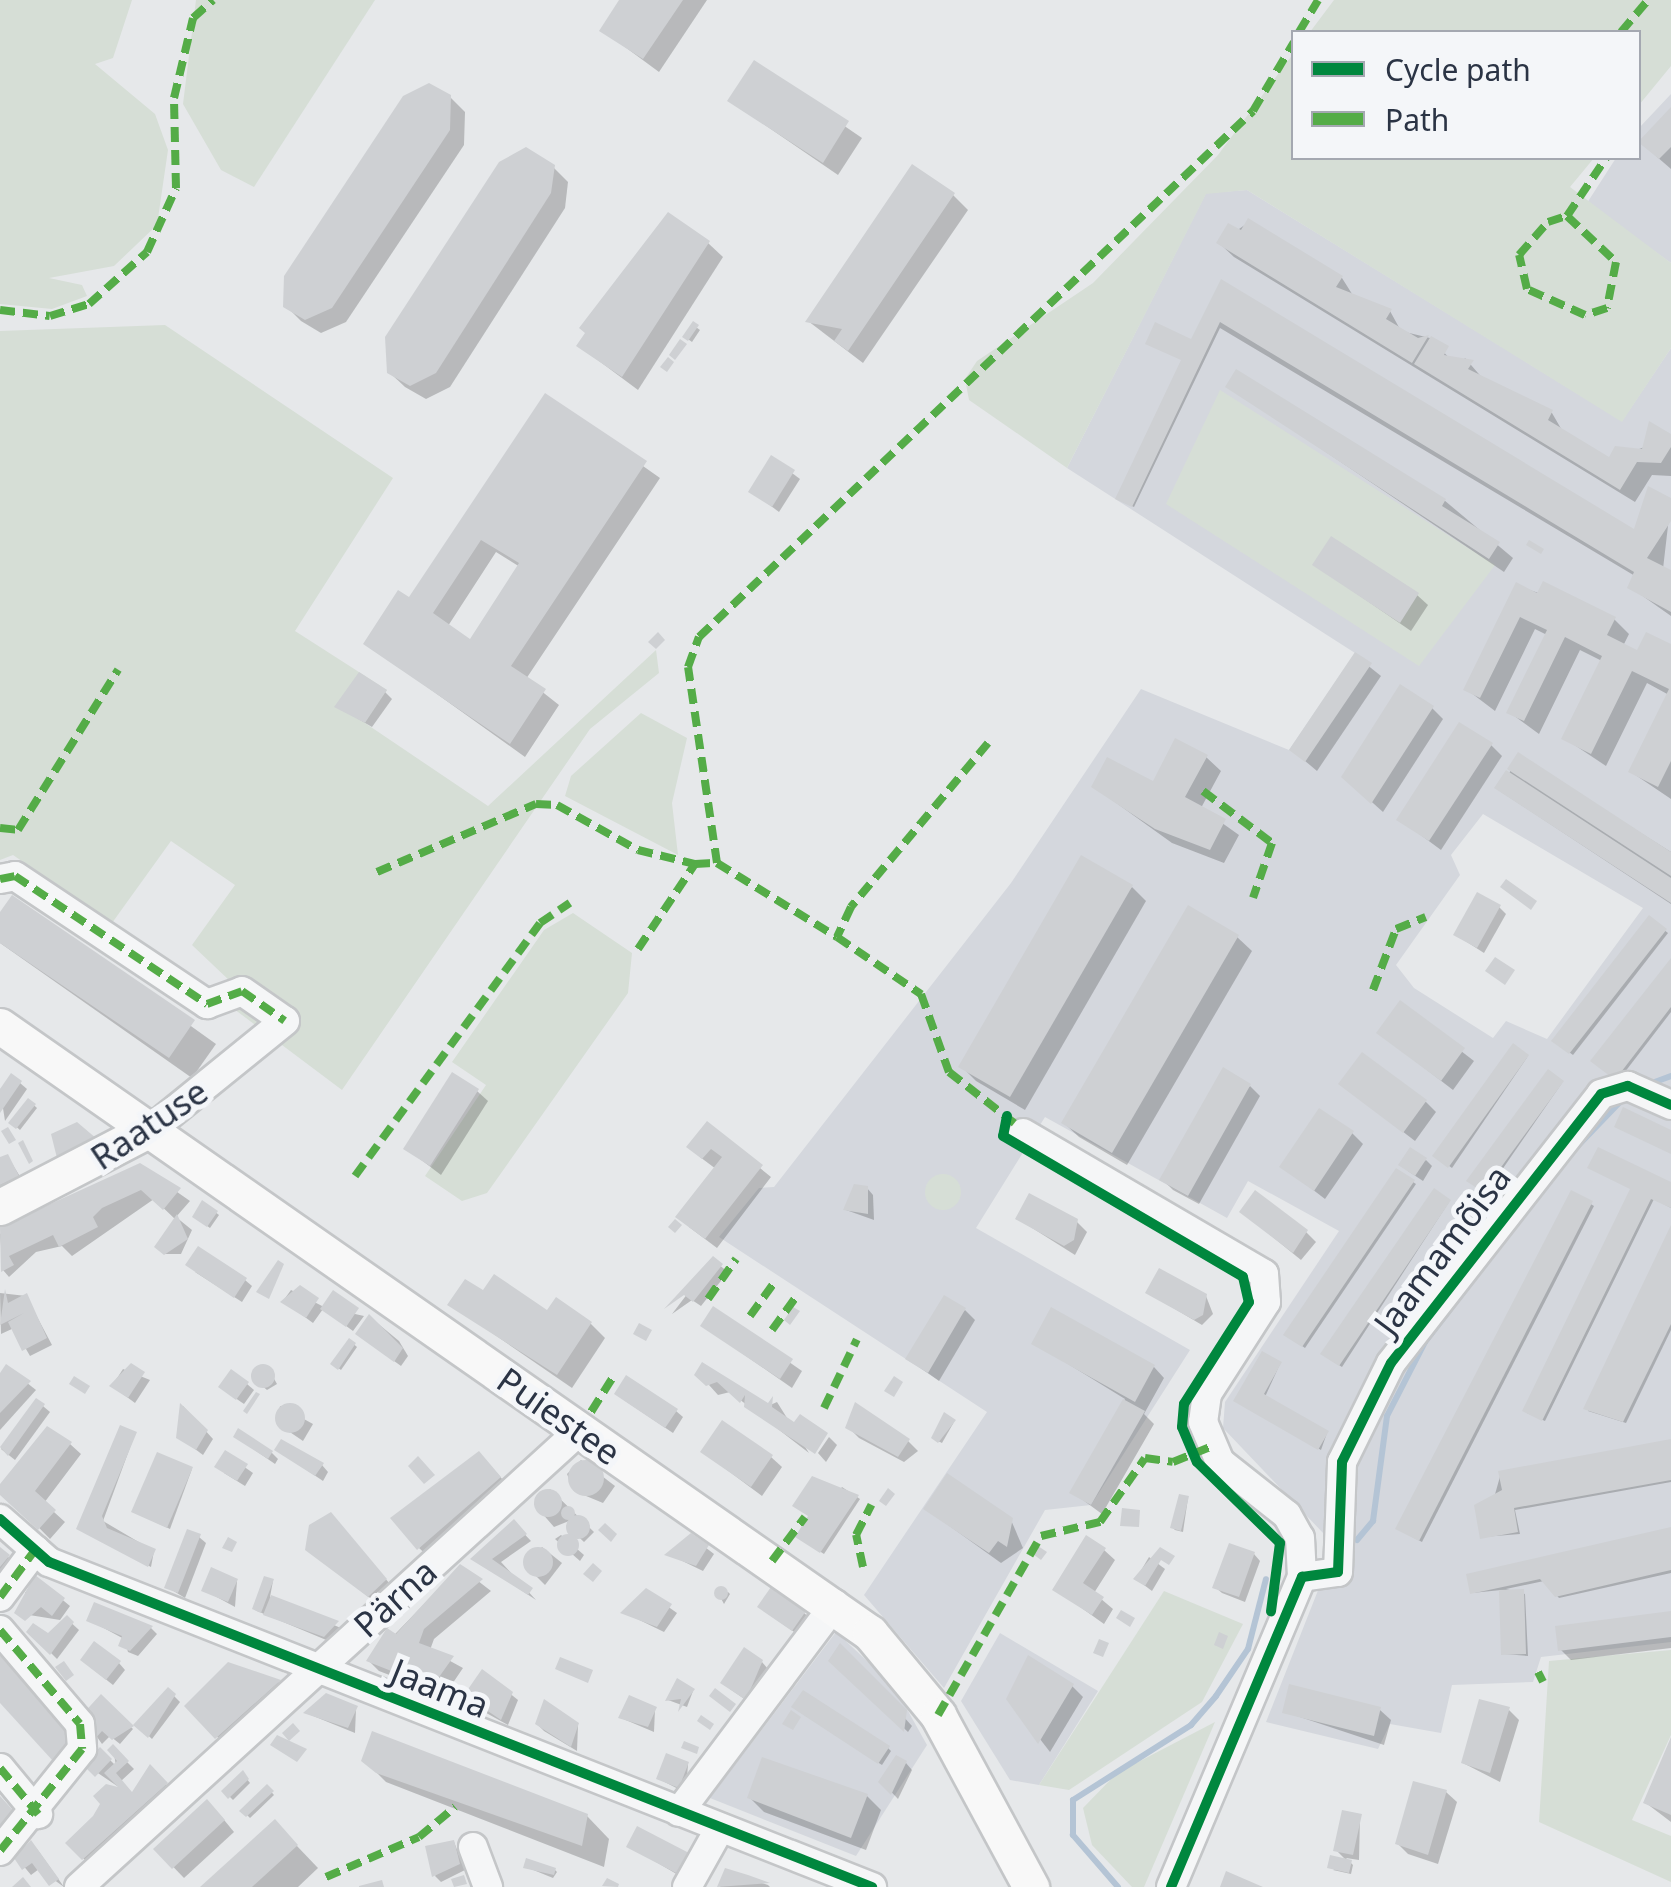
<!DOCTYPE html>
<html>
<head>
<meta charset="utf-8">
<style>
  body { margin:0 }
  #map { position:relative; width:1671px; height:1887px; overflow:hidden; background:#e6e8ea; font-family:"Noto Sans",sans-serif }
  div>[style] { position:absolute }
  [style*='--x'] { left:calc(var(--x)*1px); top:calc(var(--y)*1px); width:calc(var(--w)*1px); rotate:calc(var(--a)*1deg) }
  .built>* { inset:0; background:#d4d7dd }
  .green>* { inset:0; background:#d6ded6 }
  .round { border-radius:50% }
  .shadow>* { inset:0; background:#0003 }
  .stream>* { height:6px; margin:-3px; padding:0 3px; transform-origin:3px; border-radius:3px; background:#b4c4d5 }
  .building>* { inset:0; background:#ced0d3 }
  .roads { filter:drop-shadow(2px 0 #c4c6c8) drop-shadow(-2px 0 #c4c6c8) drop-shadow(0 2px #c4c6c8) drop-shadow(0 -2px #c4c6c8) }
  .minor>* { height:28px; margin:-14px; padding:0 14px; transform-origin:14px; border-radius:14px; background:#f5f6f7 }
  .major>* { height:35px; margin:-17.5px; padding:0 17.5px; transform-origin:17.5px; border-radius:17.5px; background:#f8f8f8 }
  .quiet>* { height:8px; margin-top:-4px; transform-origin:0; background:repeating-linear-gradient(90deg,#54ac47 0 15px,transparent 0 23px) }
  .cycleway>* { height:10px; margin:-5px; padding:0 5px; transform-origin:5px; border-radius:5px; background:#00873e }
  span { translate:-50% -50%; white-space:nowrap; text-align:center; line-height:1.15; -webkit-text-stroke:10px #f4f6f9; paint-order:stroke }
  .street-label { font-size:35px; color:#2b3445 }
  .legend { position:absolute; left:1291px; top:30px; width:350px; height:130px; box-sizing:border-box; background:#f4f6f9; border:2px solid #a4a8b1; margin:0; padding:12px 18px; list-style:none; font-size:30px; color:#2b3445 }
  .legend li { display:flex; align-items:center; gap:20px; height:50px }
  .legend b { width:50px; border:2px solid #a4a8b1 }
</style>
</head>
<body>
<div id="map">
  <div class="built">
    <i style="clip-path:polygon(1671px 94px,1671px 263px,1587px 203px,1616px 158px,1638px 158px,1639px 128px)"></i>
    <i style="clip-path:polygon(evenodd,1247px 190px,1622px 421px,1671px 348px,1671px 1642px,1541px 1657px,1533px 1682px,1452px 1685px,1441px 1733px,1390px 1724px,1378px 1749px,1266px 1722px,1330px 1560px,1324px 1534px,1223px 1428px,1225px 1402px,1339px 1231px,1248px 1181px,1227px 1218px,1045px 1117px,976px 1228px,1190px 1350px,1091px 1505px,1045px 1510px,944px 1688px,864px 1595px,987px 1412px,719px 1237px,759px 1188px,774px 1187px,1011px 883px,1141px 689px,1289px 750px,1355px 653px,1067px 468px,1206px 193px,1247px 190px,1483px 814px,1643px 908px,1547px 1039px,1506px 1021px,1493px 1038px,1414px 988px,1396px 965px,1460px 875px,1451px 855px,1483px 814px)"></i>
    <i style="clip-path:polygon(836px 1632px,894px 1686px,927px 1745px,856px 1856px,710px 1798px)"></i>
    <i style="clip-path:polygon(1000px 1633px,1098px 1691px,1039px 1785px,1010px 1780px,961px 1701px)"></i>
  </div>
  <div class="green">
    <i style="clip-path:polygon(0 0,132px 0,113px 58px,95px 64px,155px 114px,168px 150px,157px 225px,114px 266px,49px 278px,82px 285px,87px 296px,52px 309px,0 304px)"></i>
    <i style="clip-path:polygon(196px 0,375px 0,254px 187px,221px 170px,183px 104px)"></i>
    <i style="clip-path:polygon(1334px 0,1671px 0,1671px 66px,1639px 105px,1638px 32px,1310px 32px)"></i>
    <i style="clip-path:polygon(1293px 54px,1294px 158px,1594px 158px,1570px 187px,1671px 263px,1671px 348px,1622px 422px,1247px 190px,1206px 194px,1067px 468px,969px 400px,965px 379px,977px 361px,1093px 283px,1218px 155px)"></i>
    <i style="clip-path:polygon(165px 325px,393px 478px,295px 631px,387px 690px,365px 723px,488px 806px,656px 650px,659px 673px,590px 729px,342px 1090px,222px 1000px,231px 982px,192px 945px,235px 885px,171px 841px,112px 923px,13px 855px,0 860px,0 331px)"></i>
    <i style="clip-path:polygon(1220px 390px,1495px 565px,1419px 666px,1166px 504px)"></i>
    <i style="clip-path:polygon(641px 713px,687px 738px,672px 803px,678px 855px,565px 796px,571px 776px)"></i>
    <i style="clip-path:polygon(573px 913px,632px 953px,628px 993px,487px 1193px,462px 1201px,425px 1176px,486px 1085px,452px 1062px,544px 930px)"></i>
    <i class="round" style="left:925px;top:1174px;width:36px;height:36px"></i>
    <i style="clip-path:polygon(1164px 1591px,1243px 1624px,1202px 1702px,1069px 1790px,1039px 1785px)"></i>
    <i style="clip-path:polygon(1671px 1650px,1671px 1735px,1632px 1820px,1671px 1836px,1671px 1882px,1539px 1822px,1549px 1661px)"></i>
    <i style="clip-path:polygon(1215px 1722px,1144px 1887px,1132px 1887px,1092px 1845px,1083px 1808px,1117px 1773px)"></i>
  </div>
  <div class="shadow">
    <i style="clip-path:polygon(622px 0,707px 0,659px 72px,602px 30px)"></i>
    <i style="clip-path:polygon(754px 64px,862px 138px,838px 175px,730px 101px)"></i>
    <i style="clip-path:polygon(450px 97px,465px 112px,464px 145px,346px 322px,321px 333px,301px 321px,286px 306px)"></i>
    <i style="clip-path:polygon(1671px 111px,1671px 169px,1656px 156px)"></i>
    <i style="clip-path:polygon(553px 167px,568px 182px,565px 208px,450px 387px,426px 399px,405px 387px,389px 372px)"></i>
    <i style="clip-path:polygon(953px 195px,968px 210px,863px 363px,808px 321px)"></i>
    <i style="clip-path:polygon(1249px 222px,1342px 278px,1354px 297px,1390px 311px,1401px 331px,1430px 338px,1459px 368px,1465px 358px,1484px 380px,1552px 413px,1563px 432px,1610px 460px,1671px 437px,1671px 476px,1652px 475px,1635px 502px,1234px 257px,1219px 243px)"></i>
    <i style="clip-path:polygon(708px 243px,723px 257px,638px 390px,579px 346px)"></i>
    <i style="clip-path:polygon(1222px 283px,1636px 533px,1671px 500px,1663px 569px,1671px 573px,1671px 616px,1630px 587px,1635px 576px,1220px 328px,1134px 507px,1121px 501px)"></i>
    <i style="clip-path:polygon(693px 325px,700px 330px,692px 342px,685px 337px)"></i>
    <i style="clip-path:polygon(1228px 386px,1444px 500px,1513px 558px,1504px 572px)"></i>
    <i style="clip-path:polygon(evenodd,545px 397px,660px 478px,526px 679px,559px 705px,525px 757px,367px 644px,410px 600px,545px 397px,496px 552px,520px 567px,471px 643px,448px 626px,496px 552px)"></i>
    <i style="clip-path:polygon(772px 458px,800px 479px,779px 512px,751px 491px)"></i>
    <i style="clip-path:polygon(1315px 565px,1417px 595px,1428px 605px,1411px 631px)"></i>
    <i style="clip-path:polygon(1518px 586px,1614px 619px,1629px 634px,1623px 646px,1638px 654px,1671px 647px,1671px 799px,1631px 772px,1669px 695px,1647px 683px,1606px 766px,1564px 738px,1602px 661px,1580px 650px,1539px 734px,1509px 712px,1547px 635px,1535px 629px,1495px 711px,1466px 689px)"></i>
    <i style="clip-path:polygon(1356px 656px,1381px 676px,1317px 771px,1292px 750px)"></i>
    <i style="clip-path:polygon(385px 692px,392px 699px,372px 727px,338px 707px)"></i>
    <i style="clip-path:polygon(1432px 708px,1443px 719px,1383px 812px,1355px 787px)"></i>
    <i style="clip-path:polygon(1491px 745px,1502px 756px,1441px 850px,1399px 819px)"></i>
    <i style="clip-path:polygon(1518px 756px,1671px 852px,1671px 904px,1500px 791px)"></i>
    <i style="clip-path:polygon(1206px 757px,1221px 771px,1201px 808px,1239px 835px,1224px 863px,1172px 843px,1094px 787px,1154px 784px)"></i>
    <i style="clip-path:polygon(1132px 887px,1146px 901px,1025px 1110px,976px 1081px,962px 1067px)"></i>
    <i style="clip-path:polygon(12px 898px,216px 1044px,192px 1078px,0 943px,0 916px)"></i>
    <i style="clip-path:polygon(1499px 907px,1506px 914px,1484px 953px,1456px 935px)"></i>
    <i style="clip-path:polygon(1650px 919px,1668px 933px,1573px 1055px,1554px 1041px)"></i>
    <i style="clip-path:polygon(1237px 937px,1252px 951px,1127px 1165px,1079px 1137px,1064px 1123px)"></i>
    <i style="clip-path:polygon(1671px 962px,1671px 1012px,1618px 1081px,1594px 1061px)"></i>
    <i style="clip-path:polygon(1400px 1004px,1474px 1061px,1453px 1090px,1379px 1033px)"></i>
    <i style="clip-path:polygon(1528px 1056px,1452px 1168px,1435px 1156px)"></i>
    <i style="clip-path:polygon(20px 1083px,27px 1089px,5px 1121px,0 1089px)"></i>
    <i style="clip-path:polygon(1562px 1083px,1486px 1193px,1472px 1183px)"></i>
    <i style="clip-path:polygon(1341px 1084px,1426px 1102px,1436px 1112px,1415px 1141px)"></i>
    <i style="clip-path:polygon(1250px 1086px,1260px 1096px,1199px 1204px,1173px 1190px,1162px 1179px)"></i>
    <i style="clip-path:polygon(477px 1091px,488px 1101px,441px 1175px,407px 1149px)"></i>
    <i style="clip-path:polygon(29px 1101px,37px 1108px,20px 1130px,12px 1123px)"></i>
    <i style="clip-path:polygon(707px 1125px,771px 1177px,717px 1248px,689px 1227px,716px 1169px,700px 1157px)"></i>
    <i style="clip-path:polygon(1352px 1133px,1363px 1144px,1325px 1199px,1282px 1166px)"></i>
    <i style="clip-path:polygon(8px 1157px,24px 1183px,0 1193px,0 1160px)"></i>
    <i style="clip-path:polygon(1426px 1160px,1432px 1166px,1423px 1181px,1408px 1171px)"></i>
    <i style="clip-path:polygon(140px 1166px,190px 1201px,176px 1217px,192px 1230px,181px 1254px,164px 1254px,176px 1220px,154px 1199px,72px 1256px,62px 1246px,36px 1252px,9px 1277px,3px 1270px,0 1234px)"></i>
    <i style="clip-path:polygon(1396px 1171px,1416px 1184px,1305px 1348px,1289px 1337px)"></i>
    <i style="clip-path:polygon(1671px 1185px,1671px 1208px,1654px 1199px,1545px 1421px,1527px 1413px,1633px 1189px)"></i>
    <i style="clip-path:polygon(867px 1188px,873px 1195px,874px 1220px,846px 1210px)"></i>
    <i style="clip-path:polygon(1572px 1193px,1594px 1206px,1422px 1542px,1401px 1531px)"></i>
    <i style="clip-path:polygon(1449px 1202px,1342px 1367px,1325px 1356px)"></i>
    <i style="clip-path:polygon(203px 1203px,219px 1215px,210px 1228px,197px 1219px)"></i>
    <i style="clip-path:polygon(1242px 1212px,1306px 1232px,1316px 1242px,1301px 1260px)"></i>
    <i style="clip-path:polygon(1018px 1219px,1077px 1222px,1087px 1232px,1075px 1255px)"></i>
    <i style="clip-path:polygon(1671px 1230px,1671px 1330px,1626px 1423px,1588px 1411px)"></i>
    <i style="clip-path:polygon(713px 1260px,728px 1272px,701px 1306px,692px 1300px,672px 1314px)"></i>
    <i style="clip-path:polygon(195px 1272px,245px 1280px,252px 1286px,242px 1302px)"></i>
    <i style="clip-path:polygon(291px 1290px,324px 1307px,364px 1316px,353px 1331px,323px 1309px,313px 1323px,283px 1301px)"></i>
    <i style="clip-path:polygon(0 1293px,26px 1296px,52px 1345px,30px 1356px,14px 1328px,1px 1334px)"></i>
    <i style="clip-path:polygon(1148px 1293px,1206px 1296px,1213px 1314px,1202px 1325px)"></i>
    <i style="clip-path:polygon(483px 1294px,591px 1324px,605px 1338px,572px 1388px,450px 1304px)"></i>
    <i style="clip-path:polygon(714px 1310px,802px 1371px,792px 1388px,703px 1326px)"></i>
    <i style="clip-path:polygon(965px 1310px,975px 1320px,939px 1381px,908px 1359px)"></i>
    <i style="clip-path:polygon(370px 1317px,399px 1341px,408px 1356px,401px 1366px,365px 1340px)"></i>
    <i style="clip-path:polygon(350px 1341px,357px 1347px,341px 1370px,333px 1364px)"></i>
    <i style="clip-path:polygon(1034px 1343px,1154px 1367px,1164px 1378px,1144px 1414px,1154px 1424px,1102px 1514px,1072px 1492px,1125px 1399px)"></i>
    <i style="clip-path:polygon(1280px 1364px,1265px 1397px,1327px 1433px,1321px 1450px,1239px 1403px)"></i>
    <i style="clip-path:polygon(267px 1366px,277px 1384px,267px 1390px,251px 1376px)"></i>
    <i style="clip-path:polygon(7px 1367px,36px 1390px,0 1430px,0 1376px)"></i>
    <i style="clip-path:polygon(123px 1369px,150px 1380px,135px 1403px,112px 1386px)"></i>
    <i style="clip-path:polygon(717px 1373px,768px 1406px,777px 1402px,809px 1453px,730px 1392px,718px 1395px,709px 1385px)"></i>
    <i style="clip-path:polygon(247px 1384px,254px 1390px,244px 1404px,228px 1393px)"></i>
    <i style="clip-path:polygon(624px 1400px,676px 1411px,683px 1417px,673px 1433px)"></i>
    <i style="clip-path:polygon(37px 1401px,50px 1412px,15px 1460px,1px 1449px)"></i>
    <i style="clip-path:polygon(183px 1406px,213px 1439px,203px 1455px,179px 1437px)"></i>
    <i style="clip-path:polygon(280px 1406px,313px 1424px,303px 1441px,278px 1424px)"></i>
    <i style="clip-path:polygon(856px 1406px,908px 1441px,918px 1451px,904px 1462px,859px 1438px,848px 1427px)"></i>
    <i style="clip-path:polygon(954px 1422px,942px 1443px,936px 1440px)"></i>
    <i style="clip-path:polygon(135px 1434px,103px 1521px,154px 1551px,151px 1567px,82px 1531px)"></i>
    <i style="clip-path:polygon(236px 1437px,272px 1453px,278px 1459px,275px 1464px)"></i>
    <i style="clip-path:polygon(829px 1437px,837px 1445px,826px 1462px,818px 1453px)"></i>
    <i style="clip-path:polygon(1671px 1442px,1671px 1482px,1515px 1510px,1520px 1534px,1483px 1537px,1501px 1473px)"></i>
    <i style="clip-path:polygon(70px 1444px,81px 1454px,44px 1503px,65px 1522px,50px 1539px,0 1488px)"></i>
    <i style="clip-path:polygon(277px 1450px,322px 1465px,328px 1472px,323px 1481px)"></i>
    <i style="clip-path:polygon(703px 1452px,771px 1457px,782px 1467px,762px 1496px)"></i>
    <i style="clip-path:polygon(226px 1454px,253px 1473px,245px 1486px,224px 1473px)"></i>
    <i style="clip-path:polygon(581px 1460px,615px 1486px,603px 1503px,574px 1491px,567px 1474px)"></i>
    <i style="clip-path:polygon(489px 1464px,510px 1488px,430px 1558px,419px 1548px)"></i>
    <i style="clip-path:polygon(192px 1469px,170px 1529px,134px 1512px)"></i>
    <i style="clip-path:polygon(842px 1487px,860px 1499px,824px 1554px,801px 1539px)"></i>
    <i style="clip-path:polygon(550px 1489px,594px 1532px,584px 1542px,567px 1526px,574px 1519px,554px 1527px,534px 1504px)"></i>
    <i style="clip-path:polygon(1188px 1498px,1183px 1532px,1175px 1530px,1173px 1528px)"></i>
    <i style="clip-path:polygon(926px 1509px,1011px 1520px,1023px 1548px,1001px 1563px)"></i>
    <i style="clip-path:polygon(331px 1515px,396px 1591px,380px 1606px,308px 1549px)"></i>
    <i style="clip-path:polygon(514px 1523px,531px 1541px,501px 1562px,536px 1600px,474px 1559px)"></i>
    <i style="clip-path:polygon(1671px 1529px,1671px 1573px,1559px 1598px,1544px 1581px,1506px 1589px,1525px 1594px,1528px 1656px,1504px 1654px,1501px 1590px,1472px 1593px)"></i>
    <i style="clip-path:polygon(561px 1535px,584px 1555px,580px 1561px,555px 1539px)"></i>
    <i style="clip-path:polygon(199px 1537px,206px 1543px,185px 1598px,167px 1587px)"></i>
    <i style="clip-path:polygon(692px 1537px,714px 1554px,703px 1571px,668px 1554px)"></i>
    <i style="clip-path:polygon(542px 1547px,562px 1563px,545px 1585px,525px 1565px)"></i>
    <i style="clip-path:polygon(0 1550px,15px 1563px,0 1577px)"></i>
    <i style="clip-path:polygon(1104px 1550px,1115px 1560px,1094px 1593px,1113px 1609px,1104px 1624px,1055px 1589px)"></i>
    <i style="clip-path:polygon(1254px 1554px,1260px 1561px,1245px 1602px,1222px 1593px,1215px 1587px)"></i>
    <i style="clip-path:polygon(1149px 1557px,1165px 1569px,1152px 1591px,1136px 1579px)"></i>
    <i style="clip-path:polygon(460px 1567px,491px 1591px,434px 1639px,430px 1650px,463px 1668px,444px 1696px,379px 1671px,369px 1661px)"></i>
    <i style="clip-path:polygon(36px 1578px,70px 1606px,60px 1620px,17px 1613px,37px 1605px,25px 1593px)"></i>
    <i style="clip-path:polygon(237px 1581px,235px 1607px,204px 1590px)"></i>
    <i style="clip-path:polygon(273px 1581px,270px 1597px,343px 1629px,331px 1642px,257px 1611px)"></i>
    <i style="clip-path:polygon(646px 1591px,677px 1613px,664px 1632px,623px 1612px)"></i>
    <i style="clip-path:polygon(728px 1592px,730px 1594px,724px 1604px,718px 1593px)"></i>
    <i style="clip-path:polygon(95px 1605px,151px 1628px,157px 1634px,138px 1656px,128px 1652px,124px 1639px,89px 1620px)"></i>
    <i style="clip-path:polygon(767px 1613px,804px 1613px,811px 1619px,800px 1636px)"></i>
    <i style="clip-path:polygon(1671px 1613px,1671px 1648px,1571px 1660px,1560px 1649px)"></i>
    <i style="clip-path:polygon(67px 1619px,79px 1630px,57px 1659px,44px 1646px)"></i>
    <i style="clip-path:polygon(840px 1647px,912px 1726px,908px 1732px,831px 1660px)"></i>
    <i style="clip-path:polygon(762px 1662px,768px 1669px,753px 1705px,730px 1689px)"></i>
    <i style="clip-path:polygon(119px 1663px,125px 1670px,113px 1685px,89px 1666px)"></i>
    <i style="clip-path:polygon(228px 1665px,280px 1683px,301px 1704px,239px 1759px,187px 1706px)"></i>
    <i style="clip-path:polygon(483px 1672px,518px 1700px,508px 1725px,479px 1709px)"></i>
    <i style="clip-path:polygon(1072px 1686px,1083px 1697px,1050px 1752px,1009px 1699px)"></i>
    <i style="clip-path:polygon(169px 1691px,180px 1702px,152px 1739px,137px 1725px)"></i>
    <i style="clip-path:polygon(693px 1691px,687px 1707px,668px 1700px)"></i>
    <i style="clip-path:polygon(101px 1698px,133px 1729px,120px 1744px,110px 1736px,102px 1744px,83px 1717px)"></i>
    <i style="clip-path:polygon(356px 1709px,355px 1733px,306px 1713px)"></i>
    <i style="clip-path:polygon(655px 1709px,654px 1732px,621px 1718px)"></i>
    <i style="clip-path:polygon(797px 1710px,888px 1748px,891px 1751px,882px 1765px)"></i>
    <i style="clip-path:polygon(1380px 1710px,1391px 1720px,1384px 1745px,1285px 1712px)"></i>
    <i style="clip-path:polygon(1509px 1710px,1519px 1720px,1500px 1782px,1463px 1763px)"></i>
    <i style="clip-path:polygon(537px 1724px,578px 1725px,577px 1751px,544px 1731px)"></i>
    <i style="clip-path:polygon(1671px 1744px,1671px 1822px,1646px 1803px)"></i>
    <i style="clip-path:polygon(113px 1748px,134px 1769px,121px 1781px,133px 1796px,151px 1768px,172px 1791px,90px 1865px,68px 1843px,126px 1792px,86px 1765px,100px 1750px,116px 1766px)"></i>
    <i style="clip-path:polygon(364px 1760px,587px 1816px,609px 1839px,604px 1867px,386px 1782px)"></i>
    <i style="clip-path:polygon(906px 1763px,912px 1770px,898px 1799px,881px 1781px)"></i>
    <i style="clip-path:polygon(688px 1764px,686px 1793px,659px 1779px)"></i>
    <i style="clip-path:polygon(243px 1774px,250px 1783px,233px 1800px,224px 1791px)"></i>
    <i style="clip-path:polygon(267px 1787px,274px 1795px,250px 1818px,243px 1811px)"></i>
    <i style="clip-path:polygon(1446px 1792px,1457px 1802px,1438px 1864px,1408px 1854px,1397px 1843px)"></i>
    <i style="clip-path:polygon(867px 1796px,881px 1810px,866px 1850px,764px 1812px,749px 1797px)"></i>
    <i style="clip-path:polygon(220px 1815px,234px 1832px,184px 1878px,156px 1849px)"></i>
    <i style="clip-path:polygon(1360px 1816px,1359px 1860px,1346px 1858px,1353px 1865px,1351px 1874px,1333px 1870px,1348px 1862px,1336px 1850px)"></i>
    <i style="clip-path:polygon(454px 1842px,465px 1870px,441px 1882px,435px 1876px)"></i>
    <i style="clip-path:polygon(296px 1845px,318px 1868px,298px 1887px,204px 1887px)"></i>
    <i style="clip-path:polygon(629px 1846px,687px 1855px,694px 1862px,685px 1879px)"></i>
    <i style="clip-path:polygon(37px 1849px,64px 1887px,39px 1869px,31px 1875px,17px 1858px)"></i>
    <i style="clip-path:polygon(526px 1867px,555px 1870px,557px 1872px,553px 1878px)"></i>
    <i style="clip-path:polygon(727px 1871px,768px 1885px,770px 1887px,720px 1887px)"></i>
  </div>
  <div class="stream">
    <i style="--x:1652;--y:1083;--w:20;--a:-20"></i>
    <i style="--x:1572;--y:1152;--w:69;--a:-46.2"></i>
    <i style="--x:1357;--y:1540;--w:25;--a:-50"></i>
    <i style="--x:1373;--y:1521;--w:106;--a:-82.4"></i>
    <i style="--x:1387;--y:1416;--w:83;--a:-62.8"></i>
    <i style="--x:1425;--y:1342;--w:103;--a:-52.5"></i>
    <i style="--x:1118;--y:1887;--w:69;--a:-130.9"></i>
    <i style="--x:1073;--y:1835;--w:35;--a:-90"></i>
    <i style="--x:1073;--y:1800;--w:140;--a:-32.4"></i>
    <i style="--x:1191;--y:1725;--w:38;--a:-49"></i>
    <i style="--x:1216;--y:1696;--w:57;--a:-55.8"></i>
    <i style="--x:1248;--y:1649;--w:72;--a:-75.6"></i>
  </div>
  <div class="building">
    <i style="clip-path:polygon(619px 0,683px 0,643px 59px,599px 31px)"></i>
    <i style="clip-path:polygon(754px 60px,849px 121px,823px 163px,727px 101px)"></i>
    <i style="clip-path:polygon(429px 83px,451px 95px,450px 130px,332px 308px,305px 320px,283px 307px,284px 276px,403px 96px)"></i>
    <i style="clip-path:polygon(1671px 107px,1671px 147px,1659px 159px,1638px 142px)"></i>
    <i style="clip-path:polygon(526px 147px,555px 165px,551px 193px,436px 373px,410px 386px,387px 373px,385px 337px,499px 162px)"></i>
    <i style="clip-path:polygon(912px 164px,955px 193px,848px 351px,834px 341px,842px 329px,805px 322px)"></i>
    <i style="clip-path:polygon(668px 212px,710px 241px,622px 377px,576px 346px,585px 333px,579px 328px)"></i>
    <i style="clip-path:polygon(1248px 218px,1343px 276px,1336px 287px,1392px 309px,1386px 319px,1418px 338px,1429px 335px,1412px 363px,1216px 243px,1228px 223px,1241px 230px)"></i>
    <i style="clip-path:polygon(1221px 279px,1634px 529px,1648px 486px,1671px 498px,1671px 521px,1647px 558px,1671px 570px,1671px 612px,1627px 588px,1634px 572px,1220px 322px,1132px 507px,1115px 499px,1181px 360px,1145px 344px,1155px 322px,1191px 339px)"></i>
    <i style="clip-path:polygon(693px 321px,699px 325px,688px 341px,682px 337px)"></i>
    <i style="clip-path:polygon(1431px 336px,1449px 346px,1444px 355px,1474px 360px,1468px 369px,1553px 410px,1548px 420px,1609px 457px,1615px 446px,1642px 449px,1649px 421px,1671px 434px,1671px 447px,1661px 463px,1637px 462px,1620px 490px,1414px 364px)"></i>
    <i style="clip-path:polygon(680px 339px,687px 344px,675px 360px,669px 355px)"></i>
    <i style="clip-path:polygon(668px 357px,674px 362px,667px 372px,660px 367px)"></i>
    <i style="clip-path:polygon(1236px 369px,1446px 499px,1442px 506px,1500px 542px,1489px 559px,1225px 387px)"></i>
    <i style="clip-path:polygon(evenodd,545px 393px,647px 461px,511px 666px,546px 689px,510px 744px,363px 644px,398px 590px,409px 597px,545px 393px,481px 540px,519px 563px,470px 639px,433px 613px,481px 540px)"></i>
    <i style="clip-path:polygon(771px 455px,795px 470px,772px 507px,748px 492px)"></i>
    <i style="clip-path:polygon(1331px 536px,1419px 593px,1400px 623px,1312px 565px)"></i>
    <i style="clip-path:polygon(1529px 540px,1544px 549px,1541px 554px,1526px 545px)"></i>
    <i style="clip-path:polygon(1543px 581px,1616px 617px,1607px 635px,1637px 650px,1646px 632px,1671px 644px,1671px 761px,1658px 787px,1628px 772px,1669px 689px,1632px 671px,1591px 754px,1561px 739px,1602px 656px,1565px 637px,1524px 721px,1506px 713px,1547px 630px,1520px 617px,1480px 698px,1463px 690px,1516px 582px,1537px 593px)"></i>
    <i style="clip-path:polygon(658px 632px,665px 640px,656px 649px,648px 642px)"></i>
    <i style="clip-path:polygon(1355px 652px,1372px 663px,1305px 762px,1289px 750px)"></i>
    <i style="clip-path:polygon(359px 672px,387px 690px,365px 723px,334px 707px)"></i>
    <i style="clip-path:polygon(1400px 684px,1434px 706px,1371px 804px,1341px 777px)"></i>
    <i style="clip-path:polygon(1459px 722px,1493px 743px,1429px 841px,1396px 820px)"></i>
    <i style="clip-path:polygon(1175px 738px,1208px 755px,1185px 797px,1226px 819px,1210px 850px,1155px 829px,1091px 787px,1107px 757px,1153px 781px)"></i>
    <i style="clip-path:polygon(1518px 752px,1671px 852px,1671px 876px,1507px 769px)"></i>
    <i style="clip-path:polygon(1506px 770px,1671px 878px,1671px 903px,1494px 788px)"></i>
    <i style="clip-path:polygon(1081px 855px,1133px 885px,1010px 1097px,958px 1067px)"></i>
    <i style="clip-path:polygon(1506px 879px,1537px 901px,1531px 910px,1500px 887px)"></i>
    <i style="clip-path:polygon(1477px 892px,1501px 905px,1477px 948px,1453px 935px)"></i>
    <i style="clip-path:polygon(12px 895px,195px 1020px,169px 1058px,0 943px,0 912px)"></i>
    <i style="clip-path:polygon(1188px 905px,1239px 935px,1112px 1153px,1061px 1123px)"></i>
    <i style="clip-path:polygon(1649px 915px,1667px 929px,1569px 1054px,1551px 1041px)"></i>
    <i style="clip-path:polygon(1495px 957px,1515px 970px,1505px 985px,1485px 971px)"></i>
    <i style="clip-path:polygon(1671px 958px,1671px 1007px,1615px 1080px,1590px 1061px)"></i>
    <i style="clip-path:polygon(1400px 1000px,1465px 1048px,1441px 1081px,1376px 1033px)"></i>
    <i style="clip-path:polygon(1513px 1043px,1529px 1055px,1448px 1168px,1432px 1156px)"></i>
    <i style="clip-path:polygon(1362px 1052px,1427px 1100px,1403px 1133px,1338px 1084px)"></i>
    <i style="clip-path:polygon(1223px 1067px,1251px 1084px,1188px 1196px,1159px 1180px)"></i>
    <i style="clip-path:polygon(1548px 1069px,1564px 1081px,1483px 1192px,1466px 1181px)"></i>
    <i style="clip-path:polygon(452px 1072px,479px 1089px,430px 1166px,403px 1149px)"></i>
    <i style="clip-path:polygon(11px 1073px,22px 1081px,0 1113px,0 1089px)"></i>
    <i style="clip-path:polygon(28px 1098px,36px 1104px,16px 1129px,8px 1123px)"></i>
    <i style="clip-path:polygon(1623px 1107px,1671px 1130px,1671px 1154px,1614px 1127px)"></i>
    <i style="clip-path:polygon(1319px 1108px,1354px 1131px,1314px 1191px,1279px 1167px)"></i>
    <i style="clip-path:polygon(707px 1121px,763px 1165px,705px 1239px,675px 1217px,722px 1157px,711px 1149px,702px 1159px,686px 1147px)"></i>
    <i style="clip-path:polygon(77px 1122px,97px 1139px,57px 1158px,51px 1134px)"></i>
    <i style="clip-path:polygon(8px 1127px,16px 1140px,9px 1144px,1px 1131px)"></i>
    <i style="clip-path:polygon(23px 1140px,33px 1161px,29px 1164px,18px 1143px)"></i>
    <i style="clip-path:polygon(1410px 1147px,1427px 1158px,1415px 1176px,1398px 1165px)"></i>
    <i style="clip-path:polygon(1598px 1147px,1671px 1182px,1671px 1208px,1651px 1199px,1542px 1421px,1522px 1411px,1630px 1189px,1587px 1168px)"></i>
    <i style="clip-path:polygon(8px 1154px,19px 1176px,0 1185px,0 1157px)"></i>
    <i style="clip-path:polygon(140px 1163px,181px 1188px,163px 1210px,141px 1190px,102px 1208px,93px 1217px,98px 1227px,59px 1247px,53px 1235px,9px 1256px,14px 1265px,1px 1272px,0 1227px)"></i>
    <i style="clip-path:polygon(1396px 1168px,1415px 1180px,1302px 1347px,1283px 1335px)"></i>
    <i style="clip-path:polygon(854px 1184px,868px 1186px,868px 1214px,843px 1210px)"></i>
    <i style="clip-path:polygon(1434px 1188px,1451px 1200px,1339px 1366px,1320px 1354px)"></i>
    <i style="clip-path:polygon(1255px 1190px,1308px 1230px,1293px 1253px,1239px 1212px)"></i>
    <i style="clip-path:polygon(1571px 1190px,1593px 1201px,1419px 1541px,1395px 1529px)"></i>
    <i style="clip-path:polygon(1029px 1193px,1078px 1219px,1074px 1240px,1064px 1246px,1015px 1219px)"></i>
    <i style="clip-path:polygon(202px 1200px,218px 1211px,207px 1227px,192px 1217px)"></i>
    <i style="clip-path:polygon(177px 1214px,188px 1239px,164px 1255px,154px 1247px)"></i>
    <i style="clip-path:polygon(675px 1219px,682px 1225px,675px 1233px,668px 1227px)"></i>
    <i style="clip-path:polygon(1671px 1225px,1671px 1324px,1623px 1422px,1583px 1409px)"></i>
    <i style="clip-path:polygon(198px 1246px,247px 1278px,234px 1298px,185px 1265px)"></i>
    <i style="clip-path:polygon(713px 1256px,723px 1264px,693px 1302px,684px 1295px,664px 1309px)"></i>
    <i style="clip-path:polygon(278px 1260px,284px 1264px,269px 1299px,256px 1292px)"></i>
    <i style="clip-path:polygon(1159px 1268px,1207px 1294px,1203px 1315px,1194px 1320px,1145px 1293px)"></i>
    <i style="clip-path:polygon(494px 1274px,547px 1310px,556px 1297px,592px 1322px,557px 1375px,447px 1305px,465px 1279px,483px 1290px)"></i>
    <i style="clip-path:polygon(300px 1285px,319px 1298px,306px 1318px,280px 1302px)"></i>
    <i style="clip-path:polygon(5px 1289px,8px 1303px,27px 1293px,47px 1338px,22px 1351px,8px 1322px,24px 1313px,0 1325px)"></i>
    <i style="clip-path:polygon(333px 1290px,359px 1308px,346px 1327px,320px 1309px)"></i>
    <i style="clip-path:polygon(944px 1295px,966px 1308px,928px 1373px,905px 1359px)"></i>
    <i style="clip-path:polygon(713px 1306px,793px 1359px,780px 1379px,700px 1326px)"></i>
    <i style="clip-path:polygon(793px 1307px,800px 1311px,790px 1325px,784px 1320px)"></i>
    <i style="clip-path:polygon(1051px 1307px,1155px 1365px,1135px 1402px,1031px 1344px)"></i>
    <i style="clip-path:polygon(369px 1314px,403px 1348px,394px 1362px,355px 1334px)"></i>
    <i style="clip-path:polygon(639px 1323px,652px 1330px,646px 1341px,633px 1334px)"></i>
    <i style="clip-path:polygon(349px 1338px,356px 1343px,338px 1370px,330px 1364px)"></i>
    <i style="clip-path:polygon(1262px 1351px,1282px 1362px,1264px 1394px,1329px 1431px,1318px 1450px,1233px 1401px)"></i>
    <i style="clip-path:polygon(702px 1362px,768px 1403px,773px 1396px,772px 1407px,794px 1422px,800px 1414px,828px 1433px,815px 1454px,744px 1407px,745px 1395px,740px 1403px,717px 1382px,706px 1386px,694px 1375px)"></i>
    <i style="clip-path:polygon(131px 1363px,145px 1372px,128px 1398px,109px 1386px)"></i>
    <i class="round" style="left:251px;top:1364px;width:24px;height:24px"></i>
    <i style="clip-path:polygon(6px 1364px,31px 1381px,0 1413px,0 1373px)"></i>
    <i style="clip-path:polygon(231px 1369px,249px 1382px,236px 1400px,218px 1387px)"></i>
    <i style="clip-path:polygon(626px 1375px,678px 1409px,665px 1428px,614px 1394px)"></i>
    <i style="clip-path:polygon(74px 1376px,90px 1386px,85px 1394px,69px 1384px)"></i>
    <i style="clip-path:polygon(894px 1376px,903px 1382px,894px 1397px,884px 1391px)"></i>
    <i style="clip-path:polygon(256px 1392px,260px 1394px,247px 1414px,243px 1411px)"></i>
    <i style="clip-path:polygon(36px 1398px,45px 1404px,8px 1456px,0 1447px)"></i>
    <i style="clip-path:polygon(1123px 1399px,1145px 1411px,1091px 1505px,1069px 1493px)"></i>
    <i style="clip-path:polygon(855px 1402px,910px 1439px,898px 1457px,845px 1428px)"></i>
    <i style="clip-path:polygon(180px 1403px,208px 1430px,196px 1450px,176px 1438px)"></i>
    <i class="round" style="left:275px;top:1403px;width:30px;height:30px"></i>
    <i style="clip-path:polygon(944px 1412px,956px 1420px,938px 1443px,931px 1438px)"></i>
    <i style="clip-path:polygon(722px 1420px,773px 1455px,751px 1487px,700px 1452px)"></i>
    <i style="clip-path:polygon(120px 1425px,137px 1432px,102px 1516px,107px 1528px,156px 1549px,148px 1567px,76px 1529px)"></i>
    <i style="clip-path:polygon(47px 1426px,72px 1442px,35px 1491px,56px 1510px,38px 1530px,0 1495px,0 1484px)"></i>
    <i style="clip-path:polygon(238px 1428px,273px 1451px,268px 1459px,233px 1437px)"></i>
    <i style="clip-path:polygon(281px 1439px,324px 1463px,315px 1476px,274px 1450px)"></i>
    <i style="clip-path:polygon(1671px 1439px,1671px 1480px,1514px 1508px,1518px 1532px,1480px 1539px,1474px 1505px,1502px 1490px,1498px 1471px)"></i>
    <i style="clip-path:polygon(225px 1450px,248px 1464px,237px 1481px,214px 1467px)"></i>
    <i style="clip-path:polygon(479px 1451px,501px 1477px,417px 1550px,390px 1518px)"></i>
    <i style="clip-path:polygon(157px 1452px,193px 1467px,167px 1528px,131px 1512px)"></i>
    <i style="clip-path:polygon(418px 1456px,435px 1475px,424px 1484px,408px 1466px)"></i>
    <i class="round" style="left:568px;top:1460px;width:36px;height:36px"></i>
    <i style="clip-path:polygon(947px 1473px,1013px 1518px,1007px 1547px,998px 1541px,989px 1553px,923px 1509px)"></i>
    <i style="clip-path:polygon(812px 1476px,859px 1495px,820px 1553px,795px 1537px,808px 1516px,792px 1506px)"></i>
    <i style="clip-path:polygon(888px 1488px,895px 1494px,886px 1506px,879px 1501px)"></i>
    <i class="round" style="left:534px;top:1489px;width:28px;height:28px"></i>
    <i style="clip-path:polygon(1179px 1494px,1189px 1496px,1181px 1531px,1170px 1528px)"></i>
    <i class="round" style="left:561px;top:1506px;width:14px;height:14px"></i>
    <i style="clip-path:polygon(1122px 1508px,1140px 1510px,1139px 1527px,1120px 1526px)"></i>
    <i style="clip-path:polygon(331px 1512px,387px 1579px,368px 1597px,305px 1550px,309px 1525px)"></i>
    <i class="round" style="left:566px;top:1515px;width:24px;height:24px"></i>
    <i style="clip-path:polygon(514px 1519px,527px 1534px,492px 1559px,533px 1588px,528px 1595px,470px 1559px)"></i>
    <i style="clip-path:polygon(605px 1523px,617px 1534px,611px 1542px,598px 1530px)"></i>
    <i style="clip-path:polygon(1671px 1527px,1671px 1570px,1555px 1597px,1540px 1579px,1470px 1594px,1466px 1574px)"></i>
    <i style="clip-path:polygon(187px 1529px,201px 1534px,178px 1593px,164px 1588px)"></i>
    <i style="clip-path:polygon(691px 1533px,709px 1545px,696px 1566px,664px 1555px)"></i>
    <i class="round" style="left:557px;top:1534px;width:22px;height:22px"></i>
    <i style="clip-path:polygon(1086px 1535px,1106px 1548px,1083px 1583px,1104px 1597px,1092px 1615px,1052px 1590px)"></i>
    <i style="clip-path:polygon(228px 1537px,237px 1542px,232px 1552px,222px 1548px)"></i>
    <i style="clip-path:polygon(1229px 1543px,1255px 1552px,1239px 1597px,1212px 1588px)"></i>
    <i style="clip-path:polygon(1038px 1546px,1047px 1552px,1041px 1560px,1033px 1554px)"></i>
    <i style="clip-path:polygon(0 1547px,10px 1555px,0 1567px)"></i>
    <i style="clip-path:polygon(1160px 1547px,1175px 1556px,1169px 1565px,1161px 1560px,1145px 1586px,1133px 1579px)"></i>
    <i class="round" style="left:523px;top:1547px;width:30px;height:30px"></i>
    <i style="clip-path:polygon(593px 1563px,602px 1571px,593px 1582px,583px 1574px)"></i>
    <i style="clip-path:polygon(460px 1564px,483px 1579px,424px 1629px,419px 1643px,454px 1656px,432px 1687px,366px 1661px,387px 1628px,396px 1634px)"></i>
    <i style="clip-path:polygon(211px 1567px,238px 1579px,228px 1602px,201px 1591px)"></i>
    <i style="clip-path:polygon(35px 1575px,65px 1598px,52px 1616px,41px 1607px,25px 1621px,14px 1613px)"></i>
    <i style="clip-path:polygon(264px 1576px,274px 1579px,261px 1613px,252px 1609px)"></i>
    <i class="round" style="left:714px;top:1586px;width:14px;height:14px"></i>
    <i style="clip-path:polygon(771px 1587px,806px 1611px,792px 1631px,757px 1607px)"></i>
    <i style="clip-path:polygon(646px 1588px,672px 1604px,657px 1627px,620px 1613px)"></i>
    <i style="clip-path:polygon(1524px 1589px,1526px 1654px,1501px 1655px,1499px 1590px)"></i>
    <i style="clip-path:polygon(271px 1595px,339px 1621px,324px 1637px,263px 1615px)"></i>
    <i style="clip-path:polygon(94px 1602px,153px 1626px,130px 1651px,118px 1646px,122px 1636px,86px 1621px)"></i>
    <i style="clip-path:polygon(1121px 1610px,1135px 1618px,1130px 1627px,1116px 1618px)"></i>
    <i style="clip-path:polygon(1671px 1611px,1671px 1637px,1558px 1651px,1555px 1626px)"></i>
    <i style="clip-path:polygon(67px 1615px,74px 1622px,50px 1655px,26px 1632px,33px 1623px,48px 1633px)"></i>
    <i style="clip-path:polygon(1219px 1632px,1228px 1636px,1223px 1649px,1214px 1645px)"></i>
    <i style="clip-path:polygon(1099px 1639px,1109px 1643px,1103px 1657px,1093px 1653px)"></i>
    <i style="clip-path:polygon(94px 1641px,121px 1661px,106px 1680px,80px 1660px)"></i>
    <i style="clip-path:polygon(840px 1643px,907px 1710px,904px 1732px,828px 1661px)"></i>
    <i style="clip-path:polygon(744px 1647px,763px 1660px,746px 1700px,720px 1683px)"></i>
    <i style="clip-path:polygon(0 1652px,74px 1733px,53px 1761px,0 1703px)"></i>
    <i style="clip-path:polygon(1028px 1655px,1074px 1684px,1038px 1744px,1006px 1699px)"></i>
    <i style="clip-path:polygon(560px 1657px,593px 1670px,588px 1683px,555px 1669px)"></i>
    <i style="clip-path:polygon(64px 1661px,74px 1675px,66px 1681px,55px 1667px)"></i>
    <i style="clip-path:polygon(228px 1662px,281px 1680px,215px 1739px,184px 1706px)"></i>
    <i style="clip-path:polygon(482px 1669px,513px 1692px,501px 1720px,464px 1695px)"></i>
    <i style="clip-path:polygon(677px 1678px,695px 1689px,678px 1712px,681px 1699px,665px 1701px)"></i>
    <i style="clip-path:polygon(1289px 1684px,1381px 1707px,1374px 1736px,1282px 1713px)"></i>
    <i style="clip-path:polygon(168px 1687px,176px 1694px,148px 1738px,133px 1725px)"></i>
    <i style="clip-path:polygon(715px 1688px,736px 1704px,730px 1712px,709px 1696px)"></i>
    <i style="clip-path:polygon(803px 1690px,890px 1746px,878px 1764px,791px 1707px)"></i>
    <i style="clip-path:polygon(326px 1693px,358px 1706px,348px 1728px,303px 1713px)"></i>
    <i style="clip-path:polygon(101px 1694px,134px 1726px,112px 1740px,102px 1731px,94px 1740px,80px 1717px)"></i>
    <i style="clip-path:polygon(629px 1695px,657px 1707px,648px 1727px,618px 1718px)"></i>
    <i style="clip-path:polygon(544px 1699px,579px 1723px,571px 1747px,535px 1724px)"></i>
    <i style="clip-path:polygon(1479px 1699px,1510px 1707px,1490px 1773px,1461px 1763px)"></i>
    <i style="clip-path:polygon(791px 1710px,801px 1717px,793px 1730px,782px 1724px)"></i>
    <i style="clip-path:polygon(701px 1715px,714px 1724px,710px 1730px,697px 1721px)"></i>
    <i style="clip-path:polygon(293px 1723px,300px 1731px,289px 1741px,282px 1733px)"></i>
    <i style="clip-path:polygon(372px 1731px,588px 1814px,582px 1846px,376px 1773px,361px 1761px)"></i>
    <i style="clip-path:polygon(277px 1735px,307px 1749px,297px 1762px,270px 1745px)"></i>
    <i style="clip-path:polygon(1671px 1737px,1671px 1815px,1643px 1803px)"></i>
    <i style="clip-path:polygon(684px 1741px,699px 1747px,697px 1754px,681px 1748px)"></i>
    <i style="clip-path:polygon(113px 1744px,129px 1761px,116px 1773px,132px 1792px,150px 1764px,168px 1783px,82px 1860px,65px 1843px,93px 1816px,100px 1804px,93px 1796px,106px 1784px,118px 1787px,104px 1773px,117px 1761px,107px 1750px)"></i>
    <i style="clip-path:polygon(100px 1747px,112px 1759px,95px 1777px,83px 1765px)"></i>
    <i style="clip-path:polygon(666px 1753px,689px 1762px,679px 1788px,656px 1779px)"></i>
    <i style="clip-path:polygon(896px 1755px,907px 1761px,891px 1795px,878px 1782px)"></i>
    <i style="clip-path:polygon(762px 1757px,868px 1794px,851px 1838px,747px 1798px)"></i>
    <i style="clip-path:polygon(243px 1770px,249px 1779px,228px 1799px,221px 1791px)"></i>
    <i style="clip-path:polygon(1413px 1781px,1447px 1790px,1428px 1855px,1395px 1844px)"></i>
    <i style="clip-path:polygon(267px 1784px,274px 1791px,246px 1817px,239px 1811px)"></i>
    <i style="clip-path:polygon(0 1796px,19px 1817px,0 1834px)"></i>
    <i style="clip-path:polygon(207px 1799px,225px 1820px,172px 1869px,153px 1849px)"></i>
    <i style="clip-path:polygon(1342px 1810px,1362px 1814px,1353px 1855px,1333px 1851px)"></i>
    <i style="clip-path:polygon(275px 1819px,298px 1845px,252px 1887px,200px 1887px)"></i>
    <i style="clip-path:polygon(637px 1826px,689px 1853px,678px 1874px,626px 1847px)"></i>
    <i style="clip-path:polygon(31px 1840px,59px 1879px,49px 1886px,32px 1863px,22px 1870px,14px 1858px)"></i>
    <i style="clip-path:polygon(454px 1840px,460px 1864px,432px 1877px,425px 1846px)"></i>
    <i style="clip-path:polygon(1330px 1855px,1352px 1860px,1349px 1873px,1327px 1868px)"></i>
    <i style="clip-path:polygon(526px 1858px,556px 1868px,554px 1875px,523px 1868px)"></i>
    <i style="clip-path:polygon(725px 1868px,748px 1875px,770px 1883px,717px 1887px)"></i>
    <i style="clip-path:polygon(1226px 1871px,1263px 1887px,1220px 1887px)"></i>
    <i style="clip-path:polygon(464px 1875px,467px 1884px,454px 1887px,451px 1879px)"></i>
    <i style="clip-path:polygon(23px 1877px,31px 1887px,12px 1887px)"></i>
    <i style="clip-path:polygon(607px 1878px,619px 1884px,618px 1887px,602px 1886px)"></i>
    <i style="clip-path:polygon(382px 1880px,384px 1887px,359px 1887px,359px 1886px)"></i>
  </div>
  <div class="roads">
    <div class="minor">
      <i style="--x:0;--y:879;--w:15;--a:-11"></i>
      <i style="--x:15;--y:876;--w:231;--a:33.7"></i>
      <i style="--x:207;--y:1004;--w:37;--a:-20"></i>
      <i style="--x:242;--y:991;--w:52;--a:34.9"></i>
      <i style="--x:285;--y:1021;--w:169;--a:141"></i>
      <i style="--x:1023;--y:1133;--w:279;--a:30.3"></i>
      <i style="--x:1264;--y:1274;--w:28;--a:86"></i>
      <i style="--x:1266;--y:1302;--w:109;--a:122.7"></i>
      <i style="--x:1207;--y:1394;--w:28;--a:98"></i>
      <i style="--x:1203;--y:1422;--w:43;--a:67"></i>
      <i style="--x:1220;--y:1462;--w:85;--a:38.3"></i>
      <i style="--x:1287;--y:1515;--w:26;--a:61"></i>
      <i style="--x:1300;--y:1538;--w:39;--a:87"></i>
      <i style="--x:0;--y:1519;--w:65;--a:41.3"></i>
      <i style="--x:49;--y:1562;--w:885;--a:21.55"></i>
      <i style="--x:0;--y:1597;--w:59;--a:-53.3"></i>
      <i style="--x:0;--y:1630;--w:123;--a:49.6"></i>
      <i style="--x:80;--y:1724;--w:25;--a:85"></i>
      <i style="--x:82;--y:1749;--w:131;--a:128.8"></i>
      <i style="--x:0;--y:1768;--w:60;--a:50.4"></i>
      <i style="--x:679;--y:1812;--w:260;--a:-53.1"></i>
      <i style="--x:473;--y:1847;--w:43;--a:69.4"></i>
      <i style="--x:79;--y:1887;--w:677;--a:-42.36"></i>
      <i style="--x:687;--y:1887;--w:68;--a:-60.8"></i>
      <i style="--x:1171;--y:1887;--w:337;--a:-67.1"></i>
      <i style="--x:1302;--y:1577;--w:36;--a:-8"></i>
      <i style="--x:1338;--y:1572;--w:110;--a:-87.9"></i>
      <i style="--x:1342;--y:1462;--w:110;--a:-63.7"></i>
      <i style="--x:1391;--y:1363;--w:341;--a:-52"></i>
      <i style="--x:1601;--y:1094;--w:28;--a:-17"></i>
      <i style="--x:1628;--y:1086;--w:47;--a:23.8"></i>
    </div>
    <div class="major">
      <i style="--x:0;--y:1026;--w:1061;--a:34.9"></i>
      <i style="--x:870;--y:1633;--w:107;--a:50.3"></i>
      <i style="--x:938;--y:1715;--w:196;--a:61.6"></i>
      <i style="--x:0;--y:1207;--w:174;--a:-27.5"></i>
    </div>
  </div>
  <div class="quiet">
    <i style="--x:1299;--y:32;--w:37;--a:-59"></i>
    <i style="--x:1621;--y:32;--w:42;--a:-49.8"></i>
    <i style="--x:1567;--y:216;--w:67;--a:43.2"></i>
    <i style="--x:1616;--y:262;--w:47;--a:101.1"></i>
    <i style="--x:1607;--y:308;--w:23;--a:162"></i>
    <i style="--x:1585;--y:315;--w:64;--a:-155.9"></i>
    <i style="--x:1527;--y:289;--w:35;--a:-103"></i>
    <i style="--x:1519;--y:255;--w:44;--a:-48.7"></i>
    <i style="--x:1548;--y:222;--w:20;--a:-18"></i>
    <i style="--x:1567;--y:216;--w:70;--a:-56.1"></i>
    <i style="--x:0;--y:310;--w:50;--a:6.8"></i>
    <i style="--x:50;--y:316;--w:41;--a:-17.1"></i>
    <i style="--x:89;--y:304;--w:78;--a:-41.9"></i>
    <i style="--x:147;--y:252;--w:70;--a:-65.6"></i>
    <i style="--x:176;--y:188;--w:90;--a:-91.3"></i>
    <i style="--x:174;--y:98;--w:82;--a:-76.6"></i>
    <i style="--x:193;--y:18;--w:27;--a:-42"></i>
    <i style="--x:988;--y:743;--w:214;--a:129.9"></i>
    <i style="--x:851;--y:907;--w:33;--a:115"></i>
    <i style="--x:837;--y:937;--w:102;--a:34.2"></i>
    <i style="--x:921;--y:994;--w:83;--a:70.3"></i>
    <i style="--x:949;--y:1072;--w:83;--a:38.1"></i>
    <i style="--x:1203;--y:791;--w:86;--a:37"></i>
    <i style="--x:1272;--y:843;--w:58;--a:109.1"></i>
    <i style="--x:0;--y:828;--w:18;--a:6"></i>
    <i style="--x:18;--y:830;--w:189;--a:-58"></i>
    <i style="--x:717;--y:863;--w:198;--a:-98.4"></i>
    <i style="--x:688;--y:667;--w:32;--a:-70"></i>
    <i style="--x:699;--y:637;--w:764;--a:-43.51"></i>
    <i style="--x:1253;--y:111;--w:80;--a:-59.3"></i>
    <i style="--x:377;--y:872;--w:173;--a:-23.2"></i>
    <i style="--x:536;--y:804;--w:21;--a:3"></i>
    <i style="--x:557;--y:805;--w:93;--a:29.1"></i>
    <i style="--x:638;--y:850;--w:59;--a:13.8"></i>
    <i style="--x:0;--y:879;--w:15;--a:-11"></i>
    <i style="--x:15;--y:876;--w:231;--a:33.7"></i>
    <i style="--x:207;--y:1004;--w:37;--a:-20"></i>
    <i style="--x:242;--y:991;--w:52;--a:34.9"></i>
    <i style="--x:638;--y:949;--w:102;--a:-56.2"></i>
    <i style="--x:695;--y:864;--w:22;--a:-3"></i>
    <i style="--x:717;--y:863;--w:141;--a:31.7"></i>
    <i style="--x:1373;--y:990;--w:65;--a:-69.3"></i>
    <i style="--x:1396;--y:929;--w:32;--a:-22"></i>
    <i style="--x:355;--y:1176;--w:313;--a:-53.8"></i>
    <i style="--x:540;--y:923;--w:36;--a:-34"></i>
    <i style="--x:708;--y:1299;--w:49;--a:-55"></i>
    <i style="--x:750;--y:1316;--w:39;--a:-54"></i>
    <i style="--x:772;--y:1330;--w:39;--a:-54"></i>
    <i style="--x:824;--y:1408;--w:76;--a:-64.4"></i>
    <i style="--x:579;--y:1431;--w:64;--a:-57.8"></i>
    <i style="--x:772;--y:1561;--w:55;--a:-53.1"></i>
    <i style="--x:863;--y:1567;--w:33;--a:-102"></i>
    <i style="--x:856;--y:1535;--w:34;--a:-63"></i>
    <i style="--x:0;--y:1597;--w:59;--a:-53.3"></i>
    <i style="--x:0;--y:1630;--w:123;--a:49.6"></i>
    <i style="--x:80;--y:1724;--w:25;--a:85"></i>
    <i style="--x:82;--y:1749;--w:131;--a:128.8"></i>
    <i style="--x:1538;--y:1672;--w:11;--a:63"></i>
    <i style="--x:938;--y:1715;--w:207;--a:-60.1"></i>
    <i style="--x:1041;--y:1536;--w:61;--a:-13.3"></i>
    <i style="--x:1100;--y:1522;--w:78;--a:-54.9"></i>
    <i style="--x:1145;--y:1458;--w:28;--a:8"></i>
    <i style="--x:1173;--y:1462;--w:40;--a:-22"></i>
    <i style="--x:0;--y:1768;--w:60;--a:50.4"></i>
    <i style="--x:326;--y:1877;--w:101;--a:-23.3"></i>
    <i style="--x:419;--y:1837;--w:47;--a:-39.8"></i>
  </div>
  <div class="cycleway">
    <i style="--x:1007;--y:1116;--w:20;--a:101"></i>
    <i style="--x:1003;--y:1136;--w:278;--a:30.4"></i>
    <i style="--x:1243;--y:1277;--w:26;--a:77"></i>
    <i style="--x:1249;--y:1302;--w:121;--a:122.5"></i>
    <i style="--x:1184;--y:1404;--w:23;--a:95"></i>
    <i style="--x:1182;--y:1427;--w:38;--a:67"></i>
    <i style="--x:1197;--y:1462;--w:116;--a:44.3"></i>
    <i style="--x:1280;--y:1543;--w:69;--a:97.5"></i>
    <i style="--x:0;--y:1519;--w:65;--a:41.3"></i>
    <i style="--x:49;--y:1562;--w:885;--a:21.55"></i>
    <i style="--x:1171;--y:1887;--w:337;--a:-67.1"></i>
    <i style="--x:1302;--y:1577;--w:36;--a:-8"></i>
    <i style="--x:1338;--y:1572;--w:110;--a:-87.9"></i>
    <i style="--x:1342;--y:1462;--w:110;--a:-63.7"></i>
    <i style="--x:1391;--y:1363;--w:341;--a:-52"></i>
    <i style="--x:1601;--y:1094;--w:28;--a:-17"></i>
    <i style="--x:1628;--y:1086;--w:47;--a:23.8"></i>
  </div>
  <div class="street-label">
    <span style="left:149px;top:1124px;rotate:-34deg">Raatuse</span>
    <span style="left:1442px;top:1250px;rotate:-53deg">Jaamamõisa</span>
    <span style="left:559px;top:1416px;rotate:35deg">Puiestee</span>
    <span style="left:395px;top:1598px;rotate:-42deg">Pärna</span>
    <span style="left:440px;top:1688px;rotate:22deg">Jaama</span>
  </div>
  <ul class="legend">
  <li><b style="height:12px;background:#00873e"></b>Cycle path</li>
  <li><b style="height:12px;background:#54ac47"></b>Path</li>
  </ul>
</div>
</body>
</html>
